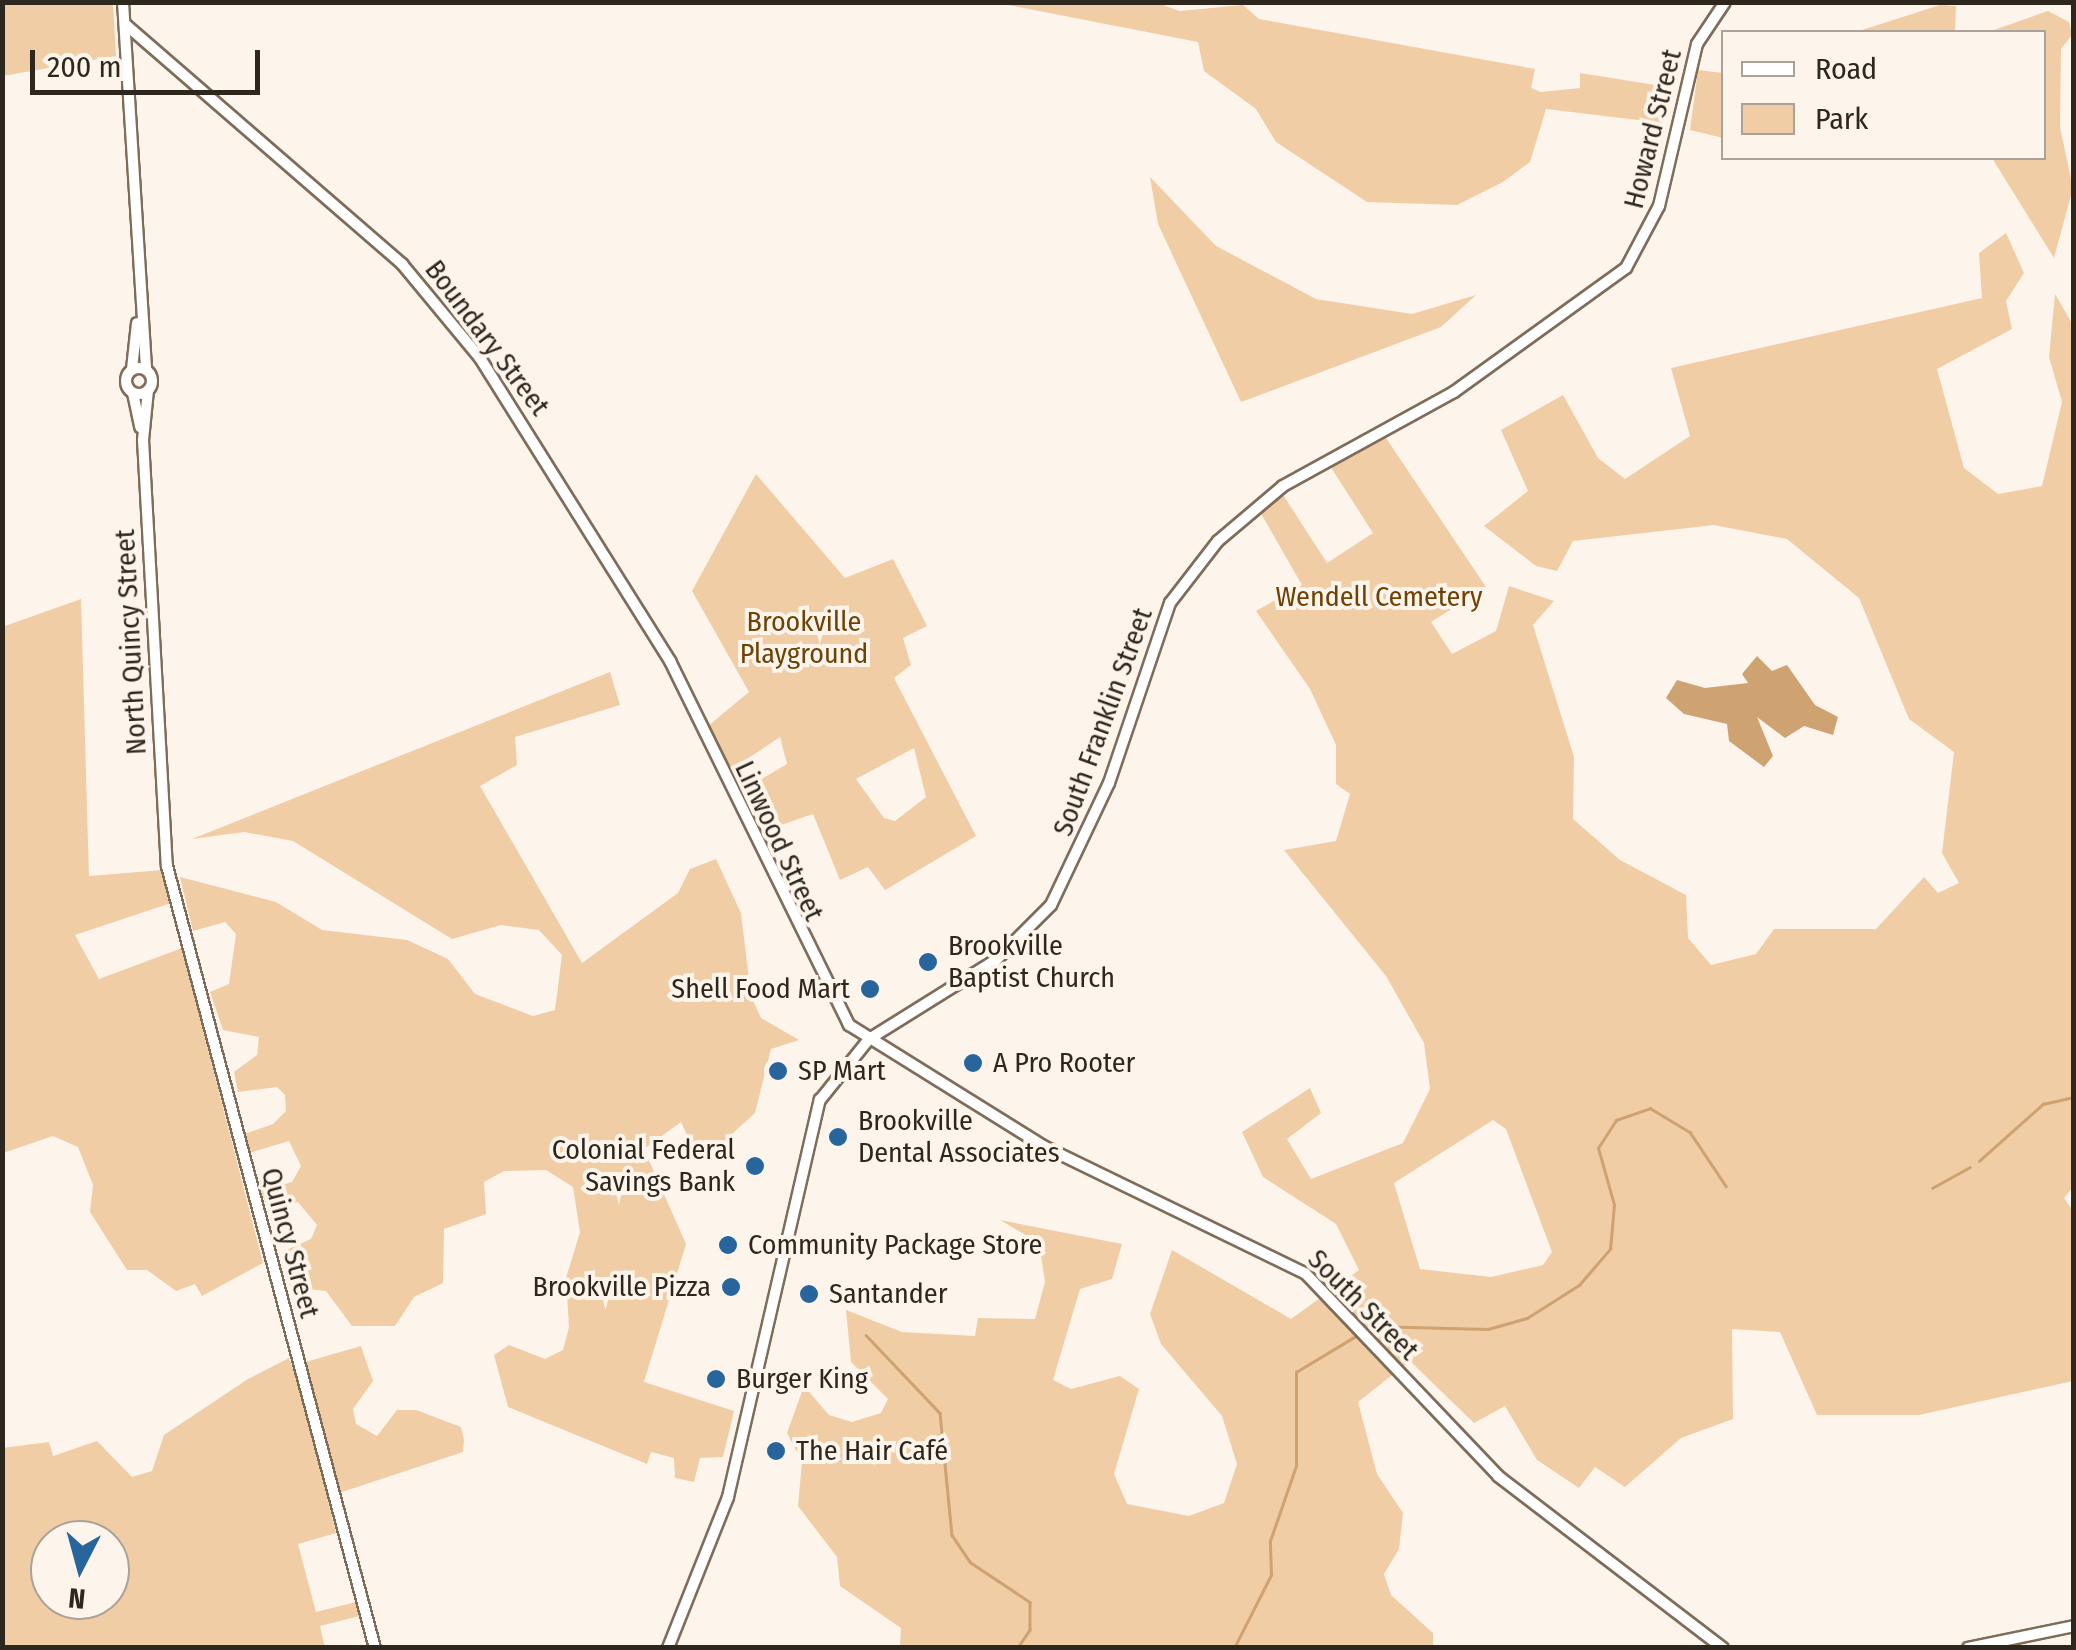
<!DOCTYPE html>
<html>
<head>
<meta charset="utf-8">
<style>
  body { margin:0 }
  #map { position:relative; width:2076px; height:1650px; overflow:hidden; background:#fdf4eb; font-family:"Fira Sans Condensed",sans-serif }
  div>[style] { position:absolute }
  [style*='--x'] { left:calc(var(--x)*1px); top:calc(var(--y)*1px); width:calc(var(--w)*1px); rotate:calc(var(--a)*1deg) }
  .green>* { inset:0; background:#f1cda6 }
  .water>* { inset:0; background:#cea271 }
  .stream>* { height:2.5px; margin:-1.25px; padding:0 1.25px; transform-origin:1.25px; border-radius:1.25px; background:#cea271 }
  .roads { filter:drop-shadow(2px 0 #7f6c59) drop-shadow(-2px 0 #7f6c59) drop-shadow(0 2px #7f6c59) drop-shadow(0 -2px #7f6c59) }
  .major>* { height:10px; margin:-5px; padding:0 5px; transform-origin:5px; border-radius:5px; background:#fff }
  .major>.ring { margin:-5px; padding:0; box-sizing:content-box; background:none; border:10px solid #fff; border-radius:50% }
  .dots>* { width:28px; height:28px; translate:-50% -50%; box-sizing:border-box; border:5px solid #fdf4eb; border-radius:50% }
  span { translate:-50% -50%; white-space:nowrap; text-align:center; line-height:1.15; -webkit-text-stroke:8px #fdf4eb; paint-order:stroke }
  .street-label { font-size:28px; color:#2e271e }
  .park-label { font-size:28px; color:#6d4204 }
  .poi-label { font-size:28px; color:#2e271e }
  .left { translate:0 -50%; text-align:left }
  .right { translate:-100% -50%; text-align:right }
  .frame { position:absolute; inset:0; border:5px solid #2e271e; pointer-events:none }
  .legend { position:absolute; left:1721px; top:30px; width:325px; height:130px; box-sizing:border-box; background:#fdf4eb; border:2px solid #aaa299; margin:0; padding:12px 18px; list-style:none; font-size:30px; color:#2e271e }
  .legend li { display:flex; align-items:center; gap:20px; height:50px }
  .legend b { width:50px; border:2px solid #aaa299 }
  .north { position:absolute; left:30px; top:1520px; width:100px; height:100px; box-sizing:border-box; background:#fdf4eb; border:2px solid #aaa299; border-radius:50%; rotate:186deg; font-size:28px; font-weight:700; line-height:40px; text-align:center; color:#2e271e }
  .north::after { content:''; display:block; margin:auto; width:35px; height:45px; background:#27659c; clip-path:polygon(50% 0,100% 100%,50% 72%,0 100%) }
  .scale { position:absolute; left:30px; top:50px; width:230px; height:45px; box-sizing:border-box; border:5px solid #2e271e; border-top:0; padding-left:12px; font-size:30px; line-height:35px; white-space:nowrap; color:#2e271e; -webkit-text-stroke:8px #fdf4eb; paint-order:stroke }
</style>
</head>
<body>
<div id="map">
  <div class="green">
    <i style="clip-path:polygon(1156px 2px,1179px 11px,1243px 5px,1259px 19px,1535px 69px,1531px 88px,1541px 92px,1580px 88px,1580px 73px,1668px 87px,1663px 123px,1546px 109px,1530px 162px,1503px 182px,1457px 205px,1367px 202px,1276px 142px,1256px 109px,1204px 71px,1198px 42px,998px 3px)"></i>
    <i style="clip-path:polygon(2px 3px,113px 3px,116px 56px,3px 76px)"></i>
    <i style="clip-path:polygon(1940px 5px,1956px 6px,1955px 32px,1856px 32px)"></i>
    <i style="clip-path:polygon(2048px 11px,2069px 22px,2072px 35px,2061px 49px,2060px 127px,2073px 188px,2054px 258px,1992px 158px,2044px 158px,2044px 32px,1988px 32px)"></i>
    <i style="clip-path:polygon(1698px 70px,1723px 73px,1723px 138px,1690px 130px)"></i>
    <i style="clip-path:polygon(1150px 177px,1216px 246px,1316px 299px,1412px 314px,1476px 295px,1441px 327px,1241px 402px,1158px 224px)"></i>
    <i style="clip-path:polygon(evenodd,2006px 233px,2024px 273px,2006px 301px,2012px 329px,1937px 369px,1964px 468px,1998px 494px,2042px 486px,2062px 402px,2049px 357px,2055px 294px,2073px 325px,2074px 1186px,2064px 1198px,2073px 1211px,2073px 1381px,1919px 1415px,1817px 1415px,1780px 1332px,1732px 1329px,1733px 1419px,1681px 1438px,1625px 1487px,1595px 1467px,1579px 1488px,1537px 1460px,1505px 1406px,1474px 1423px,1410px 1361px,1358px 1402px,1377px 1474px,1403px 1513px,1399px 1549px,1384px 1574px,1391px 1595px,1433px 1633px,1433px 1648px,900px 1647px,901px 1628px,840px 1586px,837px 1557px,798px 1506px,802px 1462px,787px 1433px,804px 1386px,829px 1415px,852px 1422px,881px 1413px,888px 1399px,851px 1362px,846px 1310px,902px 1332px,975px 1336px,978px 1318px,1035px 1319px,1045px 1282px,1039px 1243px,1000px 1220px,1122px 1244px,1112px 1279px,1080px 1289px,1053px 1380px,1071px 1389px,1120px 1376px,1139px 1389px,1114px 1474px,1127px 1504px,1189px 1516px,1224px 1503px,1237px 1464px,1222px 1416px,1161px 1344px,1150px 1314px,1172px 1250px,1291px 1319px,1359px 1270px,1336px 1224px,1263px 1177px,1242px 1132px,1310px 1088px,1321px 1113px,1287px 1139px,1311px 1179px,1403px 1143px,1430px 1089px,1424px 1043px,1386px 976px,1284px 850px,1336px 841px,1350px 794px,1336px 784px,1336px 745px,1310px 689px,1256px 611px,1302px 585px,1259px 510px,1282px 493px,1327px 563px,1373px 533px,1330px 466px,1386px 438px,1486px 587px,1431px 622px,1452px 654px,1496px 631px,1509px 586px,1554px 601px,1533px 625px,1574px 757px,1573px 819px,1620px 860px,1686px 895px,1688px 938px,1711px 965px,1756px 954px,1774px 929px,1876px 929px,1924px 877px,1938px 893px,1959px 883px,1942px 853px,1954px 752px,1909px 719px,1859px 598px,1787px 539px,1714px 525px,1573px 541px,1557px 571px,1536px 566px,1484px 526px,1528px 491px,1501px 430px,1563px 395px,1598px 458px,1625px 479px,1690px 436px,1671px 368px,1982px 298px,1979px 253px,2006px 233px,1493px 1120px,1506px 1129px,1552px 1252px,1543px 1265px,1491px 1277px,1420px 1269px,1394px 1183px,1493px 1120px)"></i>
    <i style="clip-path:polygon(evenodd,756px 474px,845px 578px,893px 559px,927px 626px,903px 638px,911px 665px,894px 678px,976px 836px,885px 890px,868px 867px,840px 880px,813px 814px,781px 825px,760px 780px,787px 764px,780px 737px,729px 771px,708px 726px,749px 692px,692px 591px,756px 474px,914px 748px,926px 797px,895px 821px,884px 818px,856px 779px,914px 748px)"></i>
    <i style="clip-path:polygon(81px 599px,89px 876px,163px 870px,171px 903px,75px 935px,99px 979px,182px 948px,263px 1263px,202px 1296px,195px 1284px,176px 1291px,147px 1270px,127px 1270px,90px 1212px,93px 1185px,78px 1147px,53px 1136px,3px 1153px,2px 627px)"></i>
    <i style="clip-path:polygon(610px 672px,620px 705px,515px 737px,517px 765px,480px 786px,582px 963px,678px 893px,690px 869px,716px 859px,741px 913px,751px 996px,761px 1018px,799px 1040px,771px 1049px,755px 1113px,700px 1163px,681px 1122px,644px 1149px,686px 1244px,644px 1382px,734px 1411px,723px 1457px,700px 1458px,694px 1482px,675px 1478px,674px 1458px,651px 1452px,647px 1464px,508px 1407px,494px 1355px,509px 1345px,545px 1359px,563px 1350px,569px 1327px,566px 1278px,580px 1232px,573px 1187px,546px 1170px,504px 1171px,484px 1182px,486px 1214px,444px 1229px,443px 1283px,414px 1297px,395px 1326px,352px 1326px,326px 1291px,290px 1287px,284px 1251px,311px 1239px,317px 1225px,298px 1202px,269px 1211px,261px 1191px,292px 1182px,301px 1166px,289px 1141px,249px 1153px,245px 1134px,273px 1124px,286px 1111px,285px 1095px,277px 1087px,238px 1092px,234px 1072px,257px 1055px,259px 1037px,223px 1030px,210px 992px,229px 984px,236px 934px,225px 922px,193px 931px,180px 877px,276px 902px,322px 930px,407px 940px,448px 959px,475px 994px,533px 1016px,555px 1010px,562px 955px,539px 930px,501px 925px,452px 939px,293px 841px,244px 832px,192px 839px)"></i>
    <i style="clip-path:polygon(evenodd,361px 1346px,373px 1381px,353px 1409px,356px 1424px,377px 1436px,397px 1410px,416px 1410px,461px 1427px,464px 1440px,463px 1452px,327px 1497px,336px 1533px,298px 1544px,316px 1612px,356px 1602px,359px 1616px,320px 1626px,325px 1648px,3px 1647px,2px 1448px,49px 1442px,53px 1456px,97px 1441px,132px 1477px,152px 1471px,164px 1435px,248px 1379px,289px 1358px,292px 1366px,361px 1346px,50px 1540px,110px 1540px,110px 1600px,50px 1600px,50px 1540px)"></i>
  </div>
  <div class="water">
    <i style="clip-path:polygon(1757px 656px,1772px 671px,1787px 665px,1815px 705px,1838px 717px,1833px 735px,1804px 726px,1785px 738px,1757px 717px,1773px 756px,1764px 767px,1729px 741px,1727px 724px,1684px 714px,1666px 698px,1677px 680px,1705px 688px,1748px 683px,1742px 674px)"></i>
  </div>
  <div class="stream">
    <i style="--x:2074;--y:793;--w:10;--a:90"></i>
    <i style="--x:1979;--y:1161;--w:86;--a:-41.7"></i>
    <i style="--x:2043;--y:1104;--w:32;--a:-13"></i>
    <i style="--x:1932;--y:1188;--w:43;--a:-28.9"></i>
    <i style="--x:1371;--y:1326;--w:117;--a:1.5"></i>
    <i style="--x:1488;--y:1329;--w:41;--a:-15.8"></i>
    <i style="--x:1527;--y:1318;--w:62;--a:-32.4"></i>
    <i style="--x:1579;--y:1285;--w:48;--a:-49.3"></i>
    <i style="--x:1610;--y:1249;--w:44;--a:-84.8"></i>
    <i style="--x:1614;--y:1205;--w:59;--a:-105.7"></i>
    <i style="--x:1598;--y:1148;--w:33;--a:-57"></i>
    <i style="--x:1616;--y:1120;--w:36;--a:-19"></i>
    <i style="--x:1650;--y:1108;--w:47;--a:31"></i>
    <i style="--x:1690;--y:1132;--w:65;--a:56.3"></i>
    <i style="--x:866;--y:1335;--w:108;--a:46.5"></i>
    <i style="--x:940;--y:1413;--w:123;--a:84.4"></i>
    <i style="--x:952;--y:1535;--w:32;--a:56"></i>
    <i style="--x:970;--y:1562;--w:72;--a:33.7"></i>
    <i style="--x:1030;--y:1602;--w:28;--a:90"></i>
    <i style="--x:1030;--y:1630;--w:22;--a:124"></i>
    <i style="--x:1234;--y:1648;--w:82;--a:-63.1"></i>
    <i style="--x:1271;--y:1575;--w:34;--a:-92"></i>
    <i style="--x:1270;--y:1541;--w:79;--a:-70.9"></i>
    <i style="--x:1296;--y:1466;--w:94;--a:-90"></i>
    <i style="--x:1296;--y:1372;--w:70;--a:-31"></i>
  </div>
  <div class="roads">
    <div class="major">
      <i style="--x:123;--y:2;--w:368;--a:86.4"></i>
      <i style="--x:125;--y:24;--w:367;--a:40.9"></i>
      <i style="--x:402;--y:264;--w:122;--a:50.3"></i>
      <i style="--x:480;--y:358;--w:358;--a:57.9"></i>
      <i style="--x:670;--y:661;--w:406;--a:63.8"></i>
      <i style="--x:849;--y:1025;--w:231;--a:31.9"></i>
      <i style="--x:1045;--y:1147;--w:289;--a:25.9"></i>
      <i style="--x:1305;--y:1273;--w:280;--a:46.4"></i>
      <i style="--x:1498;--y:1476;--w:283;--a:37.4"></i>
      <i class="ring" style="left:126px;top:368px;width:16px;height:16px"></i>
      <i style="--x:132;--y:369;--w:46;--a:-83.8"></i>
      <i style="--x:148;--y:390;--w:50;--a:95.7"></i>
      <i style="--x:143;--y:440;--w:427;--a:86.8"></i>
      <i style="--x:167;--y:866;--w:809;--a:75.11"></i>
      <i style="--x:133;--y:393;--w:35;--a:78"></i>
      <i style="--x:668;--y:1648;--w:162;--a:-68.3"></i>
      <i style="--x:728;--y:1497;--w:408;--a:-77"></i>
      <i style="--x:820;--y:1100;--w:78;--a:-51.2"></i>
      <i style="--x:869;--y:1039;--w:150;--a:-31.9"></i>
      <i style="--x:996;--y:960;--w:78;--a:-45"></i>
      <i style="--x:1051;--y:905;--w:135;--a:-64.6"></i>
      <i style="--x:1109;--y:783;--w:190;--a:-71.3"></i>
      <i style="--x:1170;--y:603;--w:78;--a:-52.3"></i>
      <i style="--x:1218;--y:541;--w:85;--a:-40.2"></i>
      <i style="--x:1283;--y:486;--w:195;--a:-28.8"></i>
      <i style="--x:1454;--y:392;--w:212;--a:-35.8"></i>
      <i style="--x:1626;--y:268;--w:70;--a:-62"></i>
      <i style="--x:1659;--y:206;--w:166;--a:-76.8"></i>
      <i style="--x:1697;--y:44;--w:50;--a:-56.3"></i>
      <i style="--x:1968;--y:1648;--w:108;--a:-11.7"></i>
    </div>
  </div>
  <div class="dots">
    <i style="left:928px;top:962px;background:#27659c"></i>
    <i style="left:870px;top:989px;background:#27659c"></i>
    <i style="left:973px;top:1063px;background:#27659c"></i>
    <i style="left:778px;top:1071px;background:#27659c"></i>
    <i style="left:838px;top:1137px;background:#27659c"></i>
    <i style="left:755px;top:1166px;background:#27659c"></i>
    <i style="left:728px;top:1245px;background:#27659c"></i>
    <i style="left:731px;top:1287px;background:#27659c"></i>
    <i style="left:809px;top:1294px;background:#27659c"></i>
    <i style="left:716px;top:1379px;background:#27659c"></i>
    <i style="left:776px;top:1451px;background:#27659c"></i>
  </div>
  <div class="street-label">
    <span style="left:1653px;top:129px;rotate:-76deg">Howard Street</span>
    <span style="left:487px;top:338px;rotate:53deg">Boundary Street</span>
    <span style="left:131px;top:642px;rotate:-93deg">North Quincy Street</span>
    <span style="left:1103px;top:722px;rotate:-70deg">South Franklin Street</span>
    <span style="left:779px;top:841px;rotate:65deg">Linwood Street</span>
    <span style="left:290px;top:1243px;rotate:75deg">Quincy Street</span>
    <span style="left:1363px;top:1305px;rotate:45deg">South Street</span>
  </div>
  <div class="park-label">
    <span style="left:1379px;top:597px">Wendell Cemetery</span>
    <span style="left:804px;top:638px">Brookville<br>Playground</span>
  </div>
  <div class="poi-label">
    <span class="left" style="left:948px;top:962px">Brookville<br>Baptist Church</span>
    <span class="right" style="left:850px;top:989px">Shell Food Mart</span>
    <span class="left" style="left:993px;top:1063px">A Pro Rooter</span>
    <span class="left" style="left:798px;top:1071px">SP Mart</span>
    <span class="left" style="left:858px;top:1137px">Brookville<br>Dental Associates</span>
    <span class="right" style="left:735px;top:1166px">Colonial Federal<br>Savings Bank</span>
    <span class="left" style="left:748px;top:1245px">Community Package Store</span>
    <span class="right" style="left:711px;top:1287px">Brookville Pizza</span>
    <span class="left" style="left:829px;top:1294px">Santander</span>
    <span class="left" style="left:736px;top:1379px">Burger King</span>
    <span class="left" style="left:796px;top:1451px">The Hair Café</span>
  </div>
  <div class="frame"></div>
  <ul class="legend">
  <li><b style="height:12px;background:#fff"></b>Road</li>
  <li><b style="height:28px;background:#f1cda6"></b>Park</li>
  </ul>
  <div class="north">N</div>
  <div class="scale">200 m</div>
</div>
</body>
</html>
